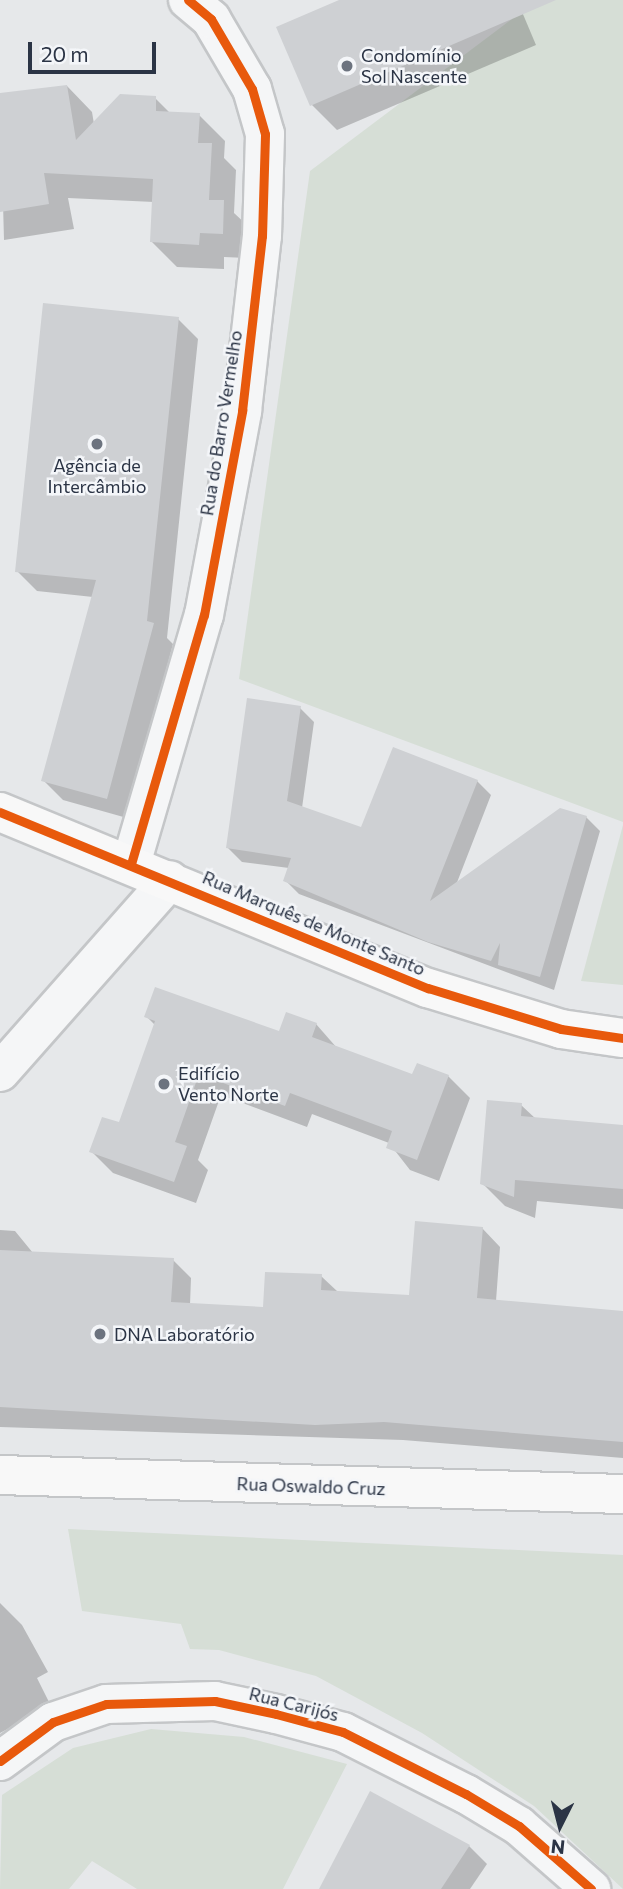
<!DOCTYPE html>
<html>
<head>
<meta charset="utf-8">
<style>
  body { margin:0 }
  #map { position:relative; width:623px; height:1889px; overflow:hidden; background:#e6e8ea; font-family:Commissioner,sans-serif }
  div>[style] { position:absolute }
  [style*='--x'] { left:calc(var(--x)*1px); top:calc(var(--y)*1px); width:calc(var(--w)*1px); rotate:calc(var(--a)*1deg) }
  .green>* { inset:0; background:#d6ded6 }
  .shadow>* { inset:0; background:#0003 }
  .building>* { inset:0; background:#ced0d3 }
  .roads { filter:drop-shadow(2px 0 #c4c6c8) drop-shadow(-2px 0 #c4c6c8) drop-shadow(0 2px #c4c6c8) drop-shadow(0 -2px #c4c6c8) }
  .street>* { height:38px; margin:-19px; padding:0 19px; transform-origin:19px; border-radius:19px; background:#f5f6f7 }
  .primary>* { height:38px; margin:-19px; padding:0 19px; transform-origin:19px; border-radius:19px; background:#f8f8f8 }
  .cycleway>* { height:9px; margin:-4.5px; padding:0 4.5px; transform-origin:4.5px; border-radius:4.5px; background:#e8590c }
  .dots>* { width:19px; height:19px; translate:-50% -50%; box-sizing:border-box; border:4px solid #f4f6f9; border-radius:50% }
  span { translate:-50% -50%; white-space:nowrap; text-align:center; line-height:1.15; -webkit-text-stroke:5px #f4f6f9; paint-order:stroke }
  .poi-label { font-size:18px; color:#2b3445 }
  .left { translate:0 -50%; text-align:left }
  .street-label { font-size:18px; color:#2b3445 }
  .north { position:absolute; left:525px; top:1791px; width:70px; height:70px; -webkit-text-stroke:5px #f4f6f9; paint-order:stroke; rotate:186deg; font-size:19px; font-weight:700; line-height:28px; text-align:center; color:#2b3445 }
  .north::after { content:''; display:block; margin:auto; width:24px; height:32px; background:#2b3445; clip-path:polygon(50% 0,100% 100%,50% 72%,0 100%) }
  .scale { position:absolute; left:28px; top:42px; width:128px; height:32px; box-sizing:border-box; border:4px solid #2b3445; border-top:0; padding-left:9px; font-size:21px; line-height:24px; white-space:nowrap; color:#2b3445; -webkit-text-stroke:5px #f4f6f9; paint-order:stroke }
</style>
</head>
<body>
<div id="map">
  <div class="green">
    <i style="clip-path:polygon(504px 0,623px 0,623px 822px,239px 679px,310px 171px,512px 19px)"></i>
    <i style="clip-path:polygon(623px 825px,623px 985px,581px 981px)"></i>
    <i style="clip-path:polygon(68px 1529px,623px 1555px,623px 1889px,534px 1806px,422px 1733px,316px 1676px,219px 1650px,190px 1649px,181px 1624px,82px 1611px)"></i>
    <i style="clip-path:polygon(151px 1729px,244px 1737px,347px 1764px,283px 1889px,137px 1889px,92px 1861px,69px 1889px,0 1889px,2px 1795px,73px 1748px)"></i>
  </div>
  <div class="shadow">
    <i style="clip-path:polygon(344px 0,517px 0,536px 45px,337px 130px,312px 105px)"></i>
    <i style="clip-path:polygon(67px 86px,92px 112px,94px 124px,155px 98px,171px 114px,199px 115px,225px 141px,224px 158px,236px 170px,234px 213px,249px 227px,247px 258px,224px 257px,224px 269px,177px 267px,152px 242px,154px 202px,68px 198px,74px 229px,4px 240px,0 95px)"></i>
    <i style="clip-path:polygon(178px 319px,198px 339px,167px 638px,173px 644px,127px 818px,63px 800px,43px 780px,93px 597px,37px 591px,17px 571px)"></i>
    <i style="clip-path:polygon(300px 708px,314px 722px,302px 808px,362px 829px,477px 781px,491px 795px,456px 885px,586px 817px,600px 831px,554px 990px,299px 894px,285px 880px,289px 868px,242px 862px,228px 848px)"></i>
    <i style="clip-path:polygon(146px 1016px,280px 1033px,316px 1024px,337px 1048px,413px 1077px,448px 1076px,470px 1098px,439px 1181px,410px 1170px,389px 1143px,312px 1114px,307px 1127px,221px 1095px,198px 1160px,208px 1170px,196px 1203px,113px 1173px,91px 1151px,120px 1124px,155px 1025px)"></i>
    <i style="clip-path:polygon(521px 1105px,536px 1119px,623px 1127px,623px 1209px,537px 1201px,535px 1218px,505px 1206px,482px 1183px)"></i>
    <i style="clip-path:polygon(482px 1228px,500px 1247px,496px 1301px,623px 1315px,623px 1458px,403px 1440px,0 1427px,0 1230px,15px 1231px,33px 1253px,173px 1260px,191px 1278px,190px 1305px,265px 1309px,321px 1276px,338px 1292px,410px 1296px)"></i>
    <i style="clip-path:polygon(0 1603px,22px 1625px,48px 1672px,37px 1678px,51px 1706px,0 1733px)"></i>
    <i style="clip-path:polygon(469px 1846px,487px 1864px,470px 1889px,321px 1889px)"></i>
  </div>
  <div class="building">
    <i style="clip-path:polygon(339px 0,556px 0,310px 106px,276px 27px)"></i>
    <i style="clip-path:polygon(67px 85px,76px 140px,120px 94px,156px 96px,156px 111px,200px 113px,198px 143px,212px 143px,209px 200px,224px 200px,223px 234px,200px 233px,199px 245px,150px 242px,153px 179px,44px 173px,49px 204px,0 212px,0 93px)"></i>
    <i style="clip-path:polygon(43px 303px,179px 317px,147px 621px,154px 623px,107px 799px,41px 781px,96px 580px,15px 572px)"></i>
    <i style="clip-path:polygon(247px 698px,301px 706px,287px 801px,361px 827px,393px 747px,478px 780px,430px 901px,560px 808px,587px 816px,540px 977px,498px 965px,500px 943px,491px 961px,428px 942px,283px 881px,291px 858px,226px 848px)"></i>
    <i style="clip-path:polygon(155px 987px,279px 1031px,286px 1012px,317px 1023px,312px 1037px,412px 1074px,417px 1063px,449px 1075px,417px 1160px,386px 1148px,392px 1131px,290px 1093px,285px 1106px,199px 1074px,175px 1142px,187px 1146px,174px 1182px,89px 1152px,102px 1117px,119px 1122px,155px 1021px,144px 1017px)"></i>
    <i style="clip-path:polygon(487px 1100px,522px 1103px,521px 1116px,623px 1125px,623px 1189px,515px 1180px,514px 1197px,480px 1184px)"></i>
    <i style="clip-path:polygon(415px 1221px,483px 1227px,477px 1298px,623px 1311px,623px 1442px,384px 1422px,315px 1425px,0 1407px,0 1250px,174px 1258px,171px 1302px,263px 1307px,265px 1272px,322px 1274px,321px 1290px,409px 1295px)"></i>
    <i style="clip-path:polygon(370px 1791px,470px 1845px,441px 1889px,319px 1889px)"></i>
  </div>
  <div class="roads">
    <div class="street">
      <i style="--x:131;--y:864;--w:259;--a:-73.7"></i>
      <i style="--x:204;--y:615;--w:208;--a:-79.4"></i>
      <i style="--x:242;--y:411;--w:176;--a:-83.5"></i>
      <i style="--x:262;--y:236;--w:102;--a:-88.3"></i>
      <i style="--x:265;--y:134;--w:47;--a:-106.1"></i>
      <i style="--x:252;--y:89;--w:81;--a:-120.4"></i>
      <i style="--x:211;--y:19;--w:30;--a:-140"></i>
      <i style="--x:0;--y:1072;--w:256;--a:-48.5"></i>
      <i style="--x:0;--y:1761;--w:66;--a:-36.3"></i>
      <i style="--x:53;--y:1722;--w:56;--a:-18.8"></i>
      <i style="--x:106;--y:1704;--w:109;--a:-1.6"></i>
      <i style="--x:215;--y:1701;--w:62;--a:12"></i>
      <i style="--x:276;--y:1714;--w:69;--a:15"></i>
      <i style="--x:343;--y:1732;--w:138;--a:26.8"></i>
      <i style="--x:466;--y:1794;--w:62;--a:31.1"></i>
      <i style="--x:519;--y:1826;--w:96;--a:41.2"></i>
    </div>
    <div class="primary">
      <i style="--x:0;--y:812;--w:463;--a:22.4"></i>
      <i style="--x:428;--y:988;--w:139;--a:17.1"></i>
      <i style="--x:561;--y:1029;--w:63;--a:8.3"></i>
      <i style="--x:0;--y:1475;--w:623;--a:1.75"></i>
    </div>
  </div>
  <div class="cycleway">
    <i style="--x:0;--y:812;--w:463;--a:22.4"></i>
    <i style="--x:428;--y:988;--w:139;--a:17.1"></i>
    <i style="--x:561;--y:1029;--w:63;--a:8.3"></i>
    <i style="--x:131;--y:864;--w:259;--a:-73.7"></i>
    <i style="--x:204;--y:615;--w:208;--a:-79.4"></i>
    <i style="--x:242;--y:411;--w:176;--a:-83.5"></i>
    <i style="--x:262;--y:236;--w:102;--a:-88.3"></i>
    <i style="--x:265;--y:134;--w:47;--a:-106.1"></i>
    <i style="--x:252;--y:89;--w:81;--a:-120.4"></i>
    <i style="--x:211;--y:19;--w:30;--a:-140"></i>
    <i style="--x:0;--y:1761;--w:66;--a:-36.3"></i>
    <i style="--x:53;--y:1722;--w:56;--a:-18.8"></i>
    <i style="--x:106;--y:1704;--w:109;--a:-1.6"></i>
    <i style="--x:215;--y:1701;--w:62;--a:12"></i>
    <i style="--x:276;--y:1714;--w:69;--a:15"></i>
    <i style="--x:343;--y:1732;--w:138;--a:26.8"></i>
    <i style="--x:466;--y:1794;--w:62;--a:31.1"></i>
    <i style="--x:519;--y:1826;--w:96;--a:41.2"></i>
  </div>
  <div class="dots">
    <i style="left:347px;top:66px;background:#6c737f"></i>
    <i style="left:97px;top:444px;background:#6c737f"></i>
    <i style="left:164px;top:1084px;background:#6c737f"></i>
    <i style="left:100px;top:1334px;background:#6c737f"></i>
  </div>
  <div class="poi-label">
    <span class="left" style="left:361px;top:66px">Condomínio<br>Sol Nascente</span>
    <span style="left:97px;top:476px">Agência de<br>Intercâmbio</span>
    <span class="left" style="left:178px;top:1084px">Edifício<br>Vento Norte</span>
    <span class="left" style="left:114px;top:1334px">DNA Laboratório</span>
  </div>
  <div class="street-label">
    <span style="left:221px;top:423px;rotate:-81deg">Rua do Barro Vermelho</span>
    <span style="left:314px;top:923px;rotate:23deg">Rua Marquês de Monte Santo</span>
    <span style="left:311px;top:1486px;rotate:2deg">Rua Oswaldo Cruz</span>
    <span style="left:294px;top:1704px;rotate:14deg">Rua Carijós</span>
  </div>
  <div class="north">N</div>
  <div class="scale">20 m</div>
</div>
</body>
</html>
